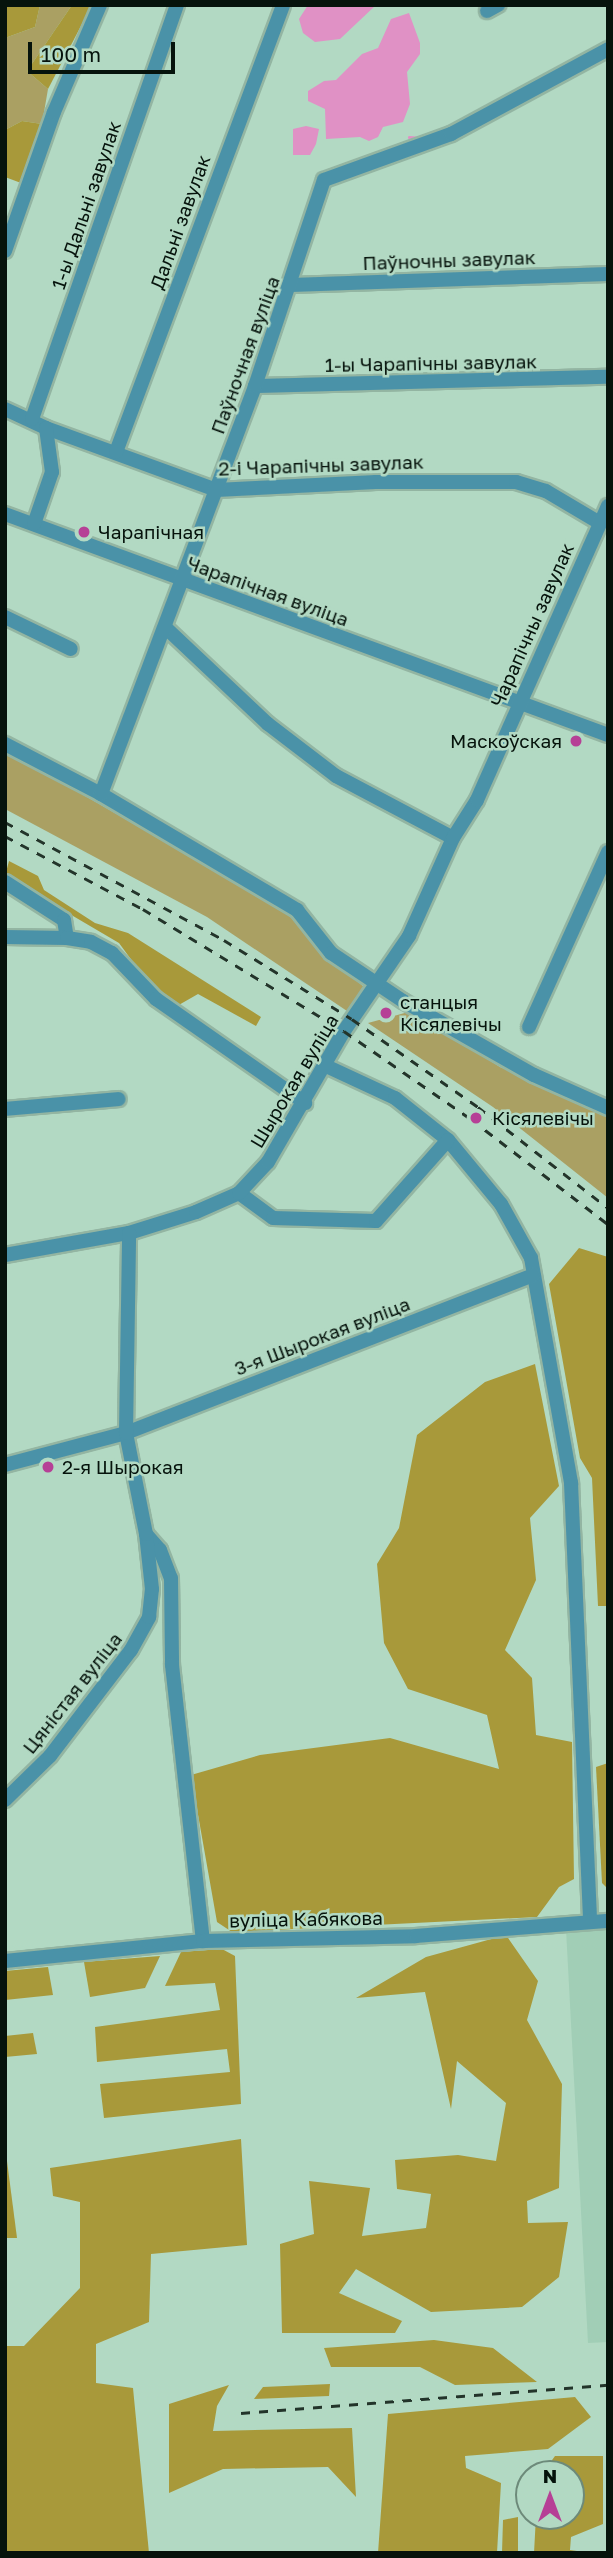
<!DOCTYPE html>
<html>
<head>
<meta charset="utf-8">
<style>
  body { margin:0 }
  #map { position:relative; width:613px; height:2558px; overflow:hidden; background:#b2d9c3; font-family:"Golos Text",sans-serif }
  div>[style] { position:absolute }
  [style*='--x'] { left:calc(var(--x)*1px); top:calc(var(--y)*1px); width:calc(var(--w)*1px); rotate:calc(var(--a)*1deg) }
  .built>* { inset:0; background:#a1ceb6 }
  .green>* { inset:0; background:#aaa063 }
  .forest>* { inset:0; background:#a8993a }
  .water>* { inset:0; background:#e091c5 }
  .stream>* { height:2.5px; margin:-1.25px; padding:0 1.25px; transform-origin:1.25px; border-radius:1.25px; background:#e091c5 }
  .roads { filter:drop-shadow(2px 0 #93b5a2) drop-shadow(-2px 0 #93b5a2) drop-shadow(0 2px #93b5a2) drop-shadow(0 -2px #93b5a2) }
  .minor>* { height:14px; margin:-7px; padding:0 7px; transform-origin:7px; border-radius:7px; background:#4a92a8 }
  .rail>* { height:2.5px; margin-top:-1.25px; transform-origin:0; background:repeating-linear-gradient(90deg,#23342a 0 9px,transparent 0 18px) }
  .dots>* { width:19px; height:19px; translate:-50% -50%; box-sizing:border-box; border:4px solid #b2d9c3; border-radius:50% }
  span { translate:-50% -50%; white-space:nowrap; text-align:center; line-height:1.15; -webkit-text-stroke:5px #b2d9c3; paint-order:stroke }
  .street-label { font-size:19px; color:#06130c }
  .poi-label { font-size:19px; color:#06130c }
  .left { translate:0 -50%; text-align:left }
  .right { translate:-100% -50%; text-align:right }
  .frame { position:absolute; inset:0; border:7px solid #06130c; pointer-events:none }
  .north { position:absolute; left:515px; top:2460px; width:70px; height:70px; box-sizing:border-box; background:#b2d9c3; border:2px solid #6d8a7a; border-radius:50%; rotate:0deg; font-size:19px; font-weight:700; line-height:28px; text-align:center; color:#06130c }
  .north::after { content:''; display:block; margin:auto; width:24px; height:32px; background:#b64096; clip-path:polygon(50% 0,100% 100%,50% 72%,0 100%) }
  .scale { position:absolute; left:28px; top:42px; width:147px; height:32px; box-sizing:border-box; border:4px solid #06130c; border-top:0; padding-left:9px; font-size:21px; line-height:24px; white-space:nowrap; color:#06130c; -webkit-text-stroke:5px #b2d9c3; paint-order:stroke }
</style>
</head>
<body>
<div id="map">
  <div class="built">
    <i style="clip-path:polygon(608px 1926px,608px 2342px,588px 2343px,566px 1929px)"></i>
  </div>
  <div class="green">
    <i style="clip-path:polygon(40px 5px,72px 5px,27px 71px,48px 89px,42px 124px,22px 121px,5px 130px,5px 38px,35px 27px)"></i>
    <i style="clip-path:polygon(5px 750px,293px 915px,319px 949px,364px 987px,347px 1011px,207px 917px,5px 809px)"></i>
    <i style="clip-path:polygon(412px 1011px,500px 1067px,608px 1113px,608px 1198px,493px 1107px,368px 1023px)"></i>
  </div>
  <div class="forest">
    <i style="clip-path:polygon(5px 5px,40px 5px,35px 27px,5px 38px)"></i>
    <i style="clip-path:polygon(72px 5px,92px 5px,48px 89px,27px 71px)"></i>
    <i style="clip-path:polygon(22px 121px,42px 124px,21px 183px,5px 177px,5px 130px)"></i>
    <i style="clip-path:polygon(9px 861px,38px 876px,44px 890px,95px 923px,128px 933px,261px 1017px,256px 1026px,198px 994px,177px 1006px,152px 988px,119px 943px,5px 876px)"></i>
    <i style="clip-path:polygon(579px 1248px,608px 1257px,608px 1606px,598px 1606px,592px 1478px,580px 1458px,549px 1284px)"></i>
    <i style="clip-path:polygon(535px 1364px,559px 1486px,530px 1518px,536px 1580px,505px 1650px,532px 1678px,536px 1735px,572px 1742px,574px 1879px,559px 1887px,537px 1917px,232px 1932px,217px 1922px,191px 1775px,260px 1755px,390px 1738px,499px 1769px,487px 1715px,408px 1689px,384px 1643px,377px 1564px,399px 1528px,417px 1435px,485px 1382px)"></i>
    <i style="clip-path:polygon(608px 1763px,608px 1889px,602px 1883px,596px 1767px)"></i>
    <i style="clip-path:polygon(506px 1935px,538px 1981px,527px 2020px,562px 2084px,559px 2188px,527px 2201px,528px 2223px,568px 2222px,559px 2277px,522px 2307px,431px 2312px,356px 2269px,339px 2293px,402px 2321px,395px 2333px,282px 2333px,280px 2244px,314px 2234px,309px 2181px,370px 2188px,362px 2236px,426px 2228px,431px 2194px,397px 2189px,395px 2160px,458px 2155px,496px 2161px,506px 2103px,457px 2061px,451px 2109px,425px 1992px,356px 1998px,426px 1957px)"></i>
    <i style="clip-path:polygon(222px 1949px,235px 1956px,241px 2104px,104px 2118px,100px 2084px,230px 2072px,227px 2049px,97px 2062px,95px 2027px,220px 2010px,215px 1983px,165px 1986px,181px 1952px)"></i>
    <i style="clip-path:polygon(160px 1956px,145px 1988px,90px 1997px,84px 1962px)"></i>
    <i style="clip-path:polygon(48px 1967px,53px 1995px,5px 2000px,5px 1971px)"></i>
    <i style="clip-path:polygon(33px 2033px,37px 2054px,5px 2057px,5px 2036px)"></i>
    <i style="clip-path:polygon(241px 2139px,247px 2245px,151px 2254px,149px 2322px,96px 2344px,96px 2383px,133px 2388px,149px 2553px,5px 2553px,5px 2346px,24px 2346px,80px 2288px,80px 2202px,53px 2196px,50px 2168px)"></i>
    <i style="clip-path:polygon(5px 2161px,7px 2161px,17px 2238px,5px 2238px)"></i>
    <i style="clip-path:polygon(434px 2340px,493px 2348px,537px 2382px,455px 2385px,420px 2367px,331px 2367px,324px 2348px)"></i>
    <i style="clip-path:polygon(330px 2384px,329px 2396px,254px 2399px,263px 2387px)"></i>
    <i style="clip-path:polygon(229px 2385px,217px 2406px,213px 2431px,352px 2428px,356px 2497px,328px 2467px,223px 2469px,169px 2493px,169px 2404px)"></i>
    <i style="clip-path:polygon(575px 2397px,591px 2417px,548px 2449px,465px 2456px,466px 2468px,501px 2483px,497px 2553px,378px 2553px,388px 2414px)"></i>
    <i style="clip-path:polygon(555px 2456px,603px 2456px,603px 2524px,571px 2537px,570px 2550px,591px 2553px,534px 2553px,536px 2516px,571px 2516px,571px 2474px,542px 2474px)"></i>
    <i style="clip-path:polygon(518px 2517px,518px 2553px,502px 2553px,503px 2520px)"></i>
  </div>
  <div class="water">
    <i style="clip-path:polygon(308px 5px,376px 5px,340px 39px,315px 42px,303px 33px,299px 19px)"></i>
    <i style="clip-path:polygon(409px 13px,420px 43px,420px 54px,407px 72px,410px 104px,403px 122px,383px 127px,378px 137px,369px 141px,360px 137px,326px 139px,325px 109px,308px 101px,308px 91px,324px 81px,336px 80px,362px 54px,378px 48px,391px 19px)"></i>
    <i style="clip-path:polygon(306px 126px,319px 129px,316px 144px,310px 155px,293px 155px,293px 129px)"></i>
  </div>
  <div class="stream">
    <i style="--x:409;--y:137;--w:14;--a:4"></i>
  </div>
  <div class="roads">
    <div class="minor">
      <i style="--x:487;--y:11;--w:13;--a:-29"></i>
      <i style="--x:5;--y:251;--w:147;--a:-70.6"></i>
      <i style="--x:54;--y:112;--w:116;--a:-66.7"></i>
      <i style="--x:291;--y:285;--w:317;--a:-2"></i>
      <i style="--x:255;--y:386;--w:353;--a:-1.5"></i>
      <i style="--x:5;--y:409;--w:45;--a:24.9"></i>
      <i style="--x:46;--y:428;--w:181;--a:20"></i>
      <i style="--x:216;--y:490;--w:160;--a:-2.9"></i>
      <i style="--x:376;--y:482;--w:140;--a:0"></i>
      <i style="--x:516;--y:482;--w:31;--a:17"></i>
      <i style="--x:546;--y:491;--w:63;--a:30.7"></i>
      <i style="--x:32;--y:419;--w:439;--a:-70.7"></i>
      <i style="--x:116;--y:452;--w:477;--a:-69.5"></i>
      <i style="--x:5;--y:514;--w:642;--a:20.13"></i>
      <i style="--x:34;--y:524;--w:55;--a:-70.9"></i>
      <i style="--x:52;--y:472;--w:44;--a:-97.8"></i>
      <i style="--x:5;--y:617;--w:73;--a:25.9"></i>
      <i style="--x:166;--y:628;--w:140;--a:43.3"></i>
      <i style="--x:268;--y:724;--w:86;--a:37.4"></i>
      <i style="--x:336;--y:776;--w:132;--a:27.9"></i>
      <i style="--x:5;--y:744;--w:108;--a:27.5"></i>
      <i style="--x:101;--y:794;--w:228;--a:30.6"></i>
      <i style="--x:297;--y:910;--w:55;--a:51.7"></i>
      <i style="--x:331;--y:953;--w:87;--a:33.7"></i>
      <i style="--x:403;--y:1001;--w:150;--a:29.5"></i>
      <i style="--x:534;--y:1075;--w:81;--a:24"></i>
      <i style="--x:101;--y:794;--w:436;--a:-69.3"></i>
      <i style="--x:255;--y:386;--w:217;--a:-71.5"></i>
      <i style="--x:324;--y:180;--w:135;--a:-19.9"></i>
      <i style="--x:451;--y:134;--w:179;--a:-28.4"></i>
      <i style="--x:5;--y:882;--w:70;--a:32.8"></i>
      <i style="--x:64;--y:920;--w:18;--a:81"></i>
      <i style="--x:5;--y:937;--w:62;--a:0.9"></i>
      <i style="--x:67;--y:938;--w:24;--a:9"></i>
      <i style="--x:91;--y:942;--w:24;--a:28"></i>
      <i style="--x:112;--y:953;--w:64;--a:46.3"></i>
      <i style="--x:156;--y:999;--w:182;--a:34.9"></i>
      <i style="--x:529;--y:1027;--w:192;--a:-65.7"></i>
      <i style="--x:326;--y:1066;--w:76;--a:24.9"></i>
      <i style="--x:395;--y:1098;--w:68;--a:38.4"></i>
      <i style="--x:448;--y:1140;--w:83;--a:50.4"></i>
      <i style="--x:501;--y:1204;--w:62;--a:60.9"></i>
      <i style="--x:531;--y:1258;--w:229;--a:79.9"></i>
      <i style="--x:571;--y:1483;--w:439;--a:87.5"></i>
      <i style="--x:5;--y:1109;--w:114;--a:-5"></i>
      <i style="--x:239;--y:1193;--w:42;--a:36.3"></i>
      <i style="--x:273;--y:1218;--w:103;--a:1.7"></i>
      <i style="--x:376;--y:1221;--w:108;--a:-48.4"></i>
      <i style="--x:5;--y:1255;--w:126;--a:-10.1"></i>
      <i style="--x:129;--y:1233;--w:70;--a:-17.4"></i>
      <i style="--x:196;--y:1212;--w:47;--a:-23.8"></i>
      <i style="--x:239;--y:1193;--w:42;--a:-46.9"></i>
      <i style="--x:268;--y:1162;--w:151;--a:-59.9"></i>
      <i style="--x:344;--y:1031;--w:115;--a:-55.6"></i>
      <i style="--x:409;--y:936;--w:107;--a:-65.8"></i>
      <i style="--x:453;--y:838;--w:45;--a:-57.7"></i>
      <i style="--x:477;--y:800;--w:322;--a:-66"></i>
      <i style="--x:5;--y:1465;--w:125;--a:-14.8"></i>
      <i style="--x:126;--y:1433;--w:437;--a:-21.2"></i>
      <i style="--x:146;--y:1534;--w:21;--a:49"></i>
      <i style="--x:160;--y:1550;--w:30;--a:69"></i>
      <i style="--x:171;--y:1578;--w:87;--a:89.3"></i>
      <i style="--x:172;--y:1665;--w:278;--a:83.6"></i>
      <i style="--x:5;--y:1800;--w:63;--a:-44.4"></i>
      <i style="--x:50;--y:1756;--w:133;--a:-52.6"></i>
      <i style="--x:131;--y:1650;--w:38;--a:-61"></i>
      <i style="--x:149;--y:1617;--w:28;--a:-84"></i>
      <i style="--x:152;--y:1589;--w:55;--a:-96.2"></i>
      <i style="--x:146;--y:1534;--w:103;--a:-101.2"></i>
      <i style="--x:126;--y:1433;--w:200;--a:-89.1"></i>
      <i style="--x:5;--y:1961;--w:199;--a:-5.8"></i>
      <i style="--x:203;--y:1941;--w:213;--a:-1.3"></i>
      <i style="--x:416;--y:1936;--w:193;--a:-4.5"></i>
    </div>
  </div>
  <div class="rail">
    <i style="--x:5;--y:822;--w:249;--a:28.3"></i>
    <i style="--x:224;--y:940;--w:150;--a:31.7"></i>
    <i style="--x:352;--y:1019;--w:154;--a:34.9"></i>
    <i style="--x:478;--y:1107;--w:165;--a:37.8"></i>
    <i style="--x:5;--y:836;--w:156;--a:27.9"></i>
    <i style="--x:143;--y:909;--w:235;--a:31.3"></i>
    <i style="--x:344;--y:1031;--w:155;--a:34.7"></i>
    <i style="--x:471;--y:1119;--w:173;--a:37.5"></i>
    <i style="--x:241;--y:2413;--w:368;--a:-4.4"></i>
  </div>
  <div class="dots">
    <i style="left:84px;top:532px;background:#b64096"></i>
    <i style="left:576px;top:741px;background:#b64096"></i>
    <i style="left:386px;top:1013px;background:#b64096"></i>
    <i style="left:476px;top:1118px;background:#b64096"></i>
    <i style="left:48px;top:1467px;background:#b64096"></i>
  </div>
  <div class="street-label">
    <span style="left:86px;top:205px;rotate:-71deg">1-ы Дальні завулак</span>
    <span style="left:180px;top:222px;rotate:-70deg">Дальні завулак</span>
    <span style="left:449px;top:260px;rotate:-2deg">Паўночны завулак</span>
    <span style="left:245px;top:355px;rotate:-70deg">Паўночная вуліца</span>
    <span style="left:431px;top:363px;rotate:-1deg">1-ы Чарапічны завулак</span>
    <span style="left:321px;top:465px;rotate:-2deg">2-і Чарапічны завулак</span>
    <span style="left:268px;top:591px;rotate:20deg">Чарапічная вуліца</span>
    <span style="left:532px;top:625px;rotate:-66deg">Чарапічны завулак</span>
    <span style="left:294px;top:1081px;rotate:-59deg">Шырокая вуліца</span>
    <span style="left:322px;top:1336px;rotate:-21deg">3-я Шырокая вуліца</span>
    <span style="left:72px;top:1693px;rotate:-52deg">Цяністая вуліца</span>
    <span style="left:306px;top:1919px;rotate:-1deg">вуліца Кабякова</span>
  </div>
  <div class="poi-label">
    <span class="left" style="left:98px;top:532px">Чарапічная</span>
    <span class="right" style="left:562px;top:741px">Маскоўская</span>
    <span class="left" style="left:400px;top:1013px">станцыя<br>Кісялевічы</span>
    <span class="left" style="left:492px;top:1118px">Кісялевічы</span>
    <span class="left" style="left:62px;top:1467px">2-я Шырокая</span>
  </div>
  <div class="frame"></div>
  <div class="north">N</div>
  <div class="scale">100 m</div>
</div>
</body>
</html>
